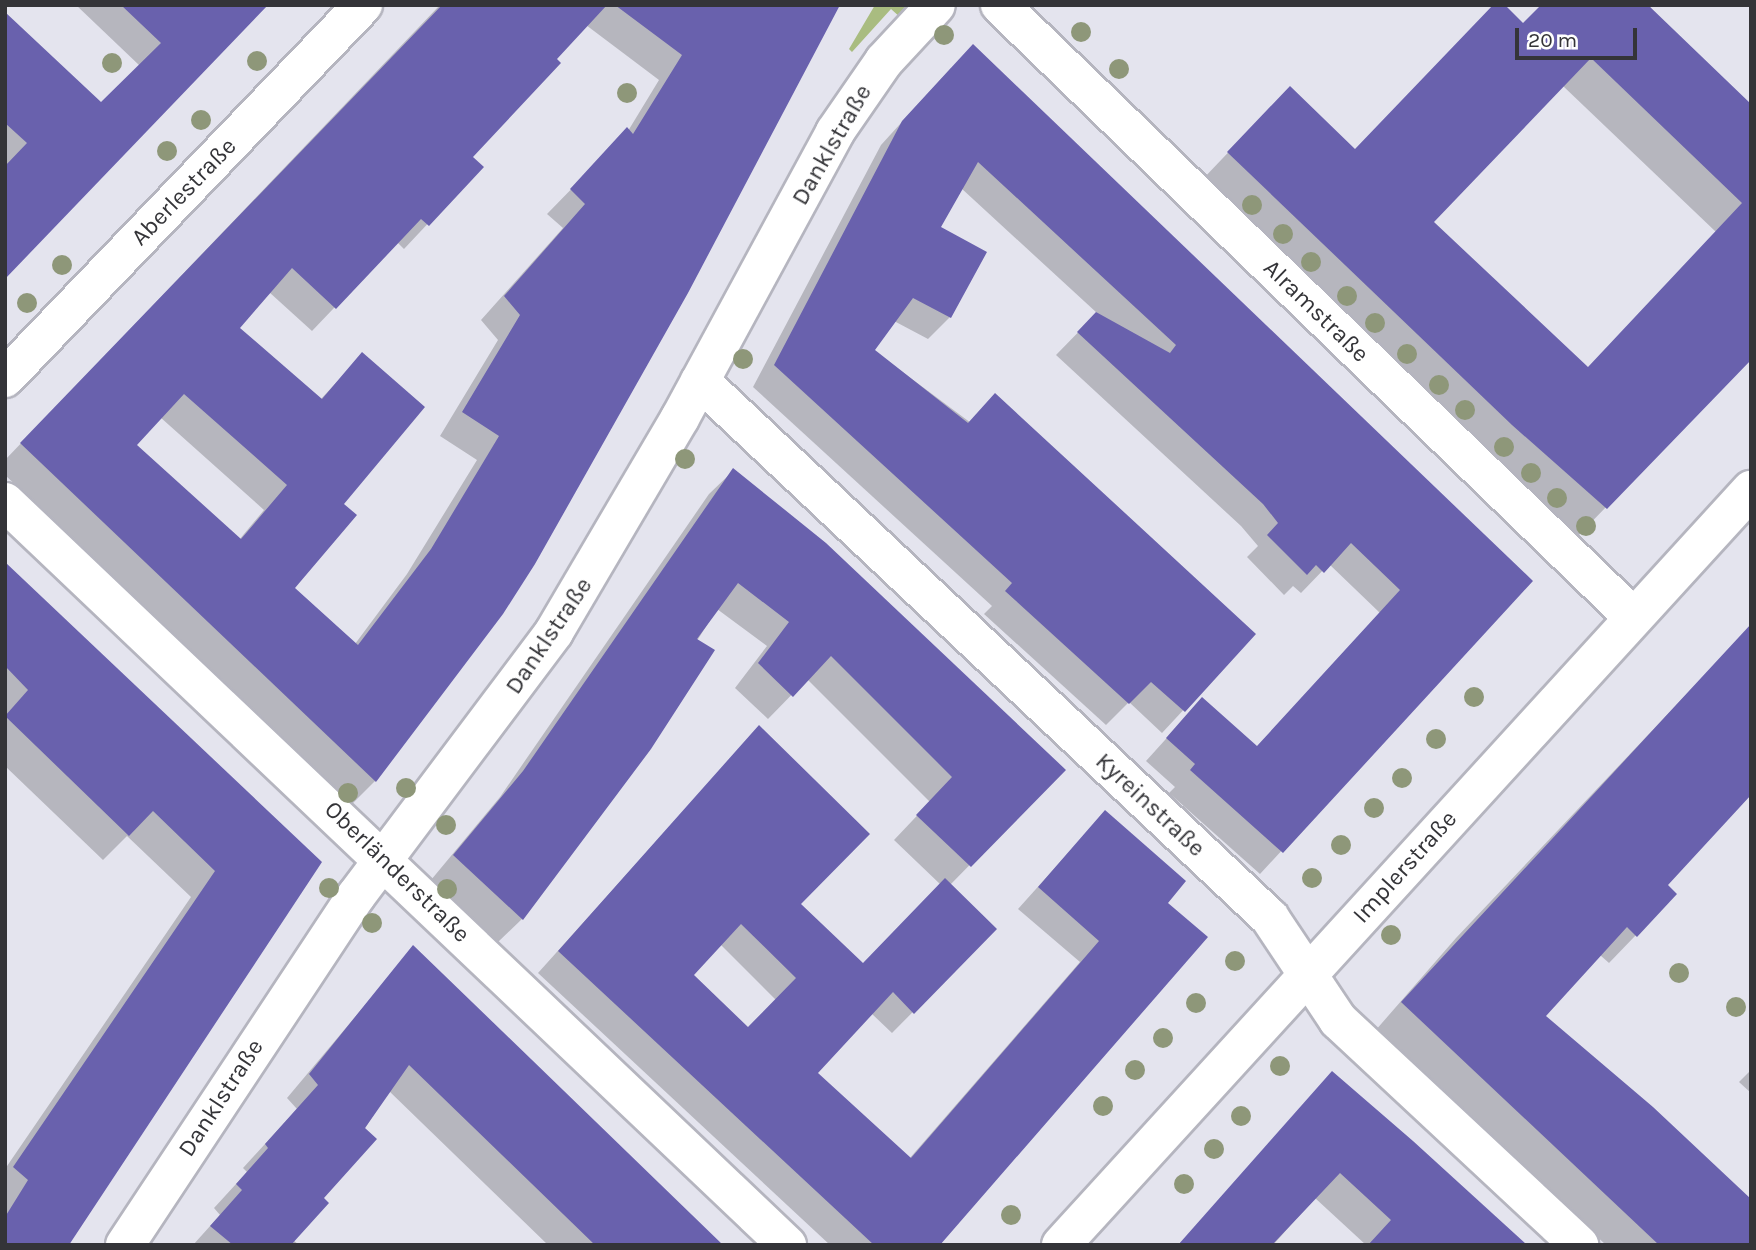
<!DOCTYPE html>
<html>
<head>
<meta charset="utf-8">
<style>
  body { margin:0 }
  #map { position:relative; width:1756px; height:1250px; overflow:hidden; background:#e4e4ee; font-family:Karla,sans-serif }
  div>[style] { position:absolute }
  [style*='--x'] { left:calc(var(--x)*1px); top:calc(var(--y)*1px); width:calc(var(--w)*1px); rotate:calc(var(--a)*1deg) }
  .green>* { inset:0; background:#a9bc80 }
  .shadow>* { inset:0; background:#0003 }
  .building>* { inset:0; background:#6961ad }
  .roads { filter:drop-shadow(2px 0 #b5b5bf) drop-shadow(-2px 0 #b5b5bf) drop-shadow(0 2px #b5b5bf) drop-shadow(0 -2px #b5b5bf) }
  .street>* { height:38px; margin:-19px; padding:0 19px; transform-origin:19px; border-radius:19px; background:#fff }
  .secondary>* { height:38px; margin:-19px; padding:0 19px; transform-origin:19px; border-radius:19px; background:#fff }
  .trees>* { width:20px; height:20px; margin:-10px; border-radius:50%; background:#8e9779 }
  span { translate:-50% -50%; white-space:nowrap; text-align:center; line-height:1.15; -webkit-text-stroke:7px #fff; paint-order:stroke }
  .street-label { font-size:24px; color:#343438 }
  .frame { position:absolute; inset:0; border:7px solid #343438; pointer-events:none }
  .scale { position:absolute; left:1515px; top:28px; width:122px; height:32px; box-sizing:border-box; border:4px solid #343438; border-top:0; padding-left:9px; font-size:21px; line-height:24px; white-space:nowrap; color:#343438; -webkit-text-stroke:5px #fff; paint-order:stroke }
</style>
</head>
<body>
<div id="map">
  <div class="green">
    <i style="clip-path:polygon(875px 5px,912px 5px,901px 18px,891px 9px,852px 52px,849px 49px)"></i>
  </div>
  <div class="shadow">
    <i style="clip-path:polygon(76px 5px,264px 5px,5px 276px,5px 15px,101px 104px,140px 66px)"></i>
    <i style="clip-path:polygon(evenodd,440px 5px,695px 5px,720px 24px,375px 781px,352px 804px,5px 475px,5px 460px,440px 5px,586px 25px,659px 80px,628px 131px,547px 214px,563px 228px,481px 320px,498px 340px,440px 436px,477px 460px,407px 574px,355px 644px,292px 588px,341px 504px,362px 355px,320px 400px,238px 328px,269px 292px,312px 331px,397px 242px,404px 249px,481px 167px,471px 157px,586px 25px,440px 5px,160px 417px,264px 510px,239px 540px,135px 445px,160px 417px)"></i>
    <i style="clip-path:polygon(evenodd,1542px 5px,1653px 5px,1649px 9px,1751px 107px,1751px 357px,1578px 536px,1484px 452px,1201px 181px,1263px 116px,1355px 151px,1523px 25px,1542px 5px,1563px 86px,1716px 232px,1587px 369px,1432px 223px,1563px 86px)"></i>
    <i style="clip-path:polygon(951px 68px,1531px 581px,1260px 874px,1169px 793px,1175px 787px,1146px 761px,1202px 699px,1256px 748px,1380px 613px,1329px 564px,1301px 593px,1293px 586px,1284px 595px,1247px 557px,1258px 546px,1241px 526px,1056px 355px,1097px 313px,961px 188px,939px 227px,985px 253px,950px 317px,928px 339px,894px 321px,873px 350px,1254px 634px,1162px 733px,1129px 702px,1106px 725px,984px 614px,992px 606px,753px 387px,881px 145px)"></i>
    <i style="clip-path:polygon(evenodd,733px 471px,1063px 770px,950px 885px,995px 929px,892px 1033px,871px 1013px,815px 1073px,909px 1159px,1080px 962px,1018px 909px,1105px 812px,1166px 903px,937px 1245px,830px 1245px,538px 973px,759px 727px,798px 904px,862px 965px,941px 885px,894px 840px,930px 802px,807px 679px,768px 719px,735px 688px,767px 646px,717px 609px,522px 919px,498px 942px,431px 880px,500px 797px,709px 494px,733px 471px,720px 944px,776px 1000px,748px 1029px,691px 975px,720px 944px)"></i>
    <i style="clip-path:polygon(5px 564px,319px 862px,5px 1245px,5px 1169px,191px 897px,127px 836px,103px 860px,5px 766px)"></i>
    <i style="clip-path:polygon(1751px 626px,1665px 885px,1636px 935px,1609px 963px,1600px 955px,1543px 1016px,1751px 1245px,1606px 1245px,1375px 1031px,1456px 938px)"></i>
    <i style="clip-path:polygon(413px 948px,721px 1245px,548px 1245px,389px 1091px,293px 1240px,299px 1245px,193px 1245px,220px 1215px,214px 1208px,247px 1172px,243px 1168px,297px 1109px,287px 1098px)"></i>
    <i style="clip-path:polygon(1751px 1070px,1751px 1093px,1739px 1082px)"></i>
    <i style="clip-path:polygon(1333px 1073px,1522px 1245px,1366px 1245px,1315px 1198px,1273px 1245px,1179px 1245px)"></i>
  </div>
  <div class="building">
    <i style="clip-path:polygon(121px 5px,268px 5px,5px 279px,5px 166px,27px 143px,5px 123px,5px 12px,101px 102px,161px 43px)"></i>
    <i style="clip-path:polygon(evenodd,442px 5px,607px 5px,557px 59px,561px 63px,473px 157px,484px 167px,429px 226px,421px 219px,336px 309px,292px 268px,240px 328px,322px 399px,362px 352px,425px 407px,344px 504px,357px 515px,295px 588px,358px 645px,431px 549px,499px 436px,462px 412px,520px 315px,504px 296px,585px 204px,570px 189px,627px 127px,633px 134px,682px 55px,615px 5px,840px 5px,688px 293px,535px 564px,503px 614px,376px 782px,20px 443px,442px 5px,184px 394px,287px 485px,241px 539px,137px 445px,184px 394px)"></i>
    <i style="clip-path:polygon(evenodd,1493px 5px,1505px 5px,1523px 23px,1541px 5px,1648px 5px,1751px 104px,1751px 360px,1607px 509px,1512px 425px,1227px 152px,1290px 86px,1355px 149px,1493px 5px,1591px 58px,1742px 203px,1588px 367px,1434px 222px,1591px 58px)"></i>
    <i style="clip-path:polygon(973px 44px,1533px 581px,1283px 853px,1190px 770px,1195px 764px,1166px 738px,1202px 697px,1257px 746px,1400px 590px,1351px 543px,1324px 573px,1316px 565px,1307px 575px,1267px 535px,1278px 523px,1263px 504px,1077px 332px,1096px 312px,1170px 353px,1176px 345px,978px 162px,941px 227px,987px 252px,951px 318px,913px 298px,875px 350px,968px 423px,995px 393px,1256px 634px,1185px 712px,1151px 682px,1129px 704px,1005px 591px,1012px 583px,774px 365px,902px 121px)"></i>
    <i style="clip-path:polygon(733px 468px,826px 543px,1066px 770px,971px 867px,916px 815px,952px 777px,831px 656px,793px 697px,758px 663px,789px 622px,738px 583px,697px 639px,715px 650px,651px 749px,523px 920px,453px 855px,523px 771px)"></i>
    <i style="clip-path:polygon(5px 562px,322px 862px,69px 1245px,5px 1245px,5px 1217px,28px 1180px,13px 1167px,215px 871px,153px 811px,129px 836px,5px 716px,28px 690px,5px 666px)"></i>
    <i style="clip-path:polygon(1751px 624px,1751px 795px,1668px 885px,1677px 894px,1637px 937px,1627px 927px,1546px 1016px,1653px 1107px,1751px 1199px,1751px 1245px,1659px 1245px,1401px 1002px)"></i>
    <i style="clip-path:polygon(evenodd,759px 725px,870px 834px,801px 904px,863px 963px,945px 878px,997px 929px,914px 1014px,893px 992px,818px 1073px,911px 1158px,1099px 941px,1038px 887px,1105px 810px,1186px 881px,1168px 903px,1208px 937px,940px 1245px,874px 1245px,558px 951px,759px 725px,741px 924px,796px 978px,748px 1027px,694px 975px,741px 924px)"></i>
    <i style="clip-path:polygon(413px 945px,531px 1059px,723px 1245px,595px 1245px,409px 1065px,365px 1128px,377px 1139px,324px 1198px,329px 1203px,291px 1245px,233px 1245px,210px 1226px,242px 1190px,236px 1184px,268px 1148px,265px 1144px,318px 1085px,309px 1074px)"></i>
    <i style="clip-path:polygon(1332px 1071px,1413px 1141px,1527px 1245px,1368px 1245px,1391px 1220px,1340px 1173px,1272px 1245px,1178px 1245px)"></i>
  </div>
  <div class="roads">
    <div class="street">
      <i style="--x:1000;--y:5;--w:879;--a:44.03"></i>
      <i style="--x:5;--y:378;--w:517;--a:-46.18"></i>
      <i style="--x:700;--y:381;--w:783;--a:43.29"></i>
      <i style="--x:1270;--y:918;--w:123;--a:56.3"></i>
      <i style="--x:1338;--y:1020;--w:330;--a:43"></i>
      <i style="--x:5;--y:502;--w:1079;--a:43.54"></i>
      <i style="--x:125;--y:1245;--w:419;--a:-56.5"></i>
      <i style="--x:356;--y:896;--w:330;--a:-53.1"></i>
      <i style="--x:554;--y:632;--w:248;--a:-59.5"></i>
      <i style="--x:680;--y:418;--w:325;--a:-61.5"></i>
      <i style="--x:835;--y:132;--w:86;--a:-55.4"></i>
      <i style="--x:884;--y:61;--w:76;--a:-47.1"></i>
    </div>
    <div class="secondary">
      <i style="--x:1061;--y:1245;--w:1023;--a:-47.58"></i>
    </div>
  </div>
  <div class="trees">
    <i style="left:1081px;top:32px"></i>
    <i style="left:944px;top:35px"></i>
    <i style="left:257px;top:61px"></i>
    <i style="left:112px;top:63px"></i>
    <i style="left:1119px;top:69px"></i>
    <i style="left:627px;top:93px"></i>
    <i style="left:201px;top:120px"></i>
    <i style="left:167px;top:151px"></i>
    <i style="left:1252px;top:205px"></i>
    <i style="left:1283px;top:234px"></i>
    <i style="left:1311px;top:262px"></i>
    <i style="left:62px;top:265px"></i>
    <i style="left:1347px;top:296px"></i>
    <i style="left:27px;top:303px"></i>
    <i style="left:1375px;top:323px"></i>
    <i style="left:1407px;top:354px"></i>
    <i style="left:743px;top:359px"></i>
    <i style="left:1439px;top:385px"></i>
    <i style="left:1465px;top:410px"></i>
    <i style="left:1504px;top:447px"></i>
    <i style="left:685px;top:459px"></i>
    <i style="left:1531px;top:473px"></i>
    <i style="left:1557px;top:498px"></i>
    <i style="left:1586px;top:526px"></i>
    <i style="left:1474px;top:697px"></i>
    <i style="left:1436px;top:739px"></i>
    <i style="left:1402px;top:778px"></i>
    <i style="left:406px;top:788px"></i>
    <i style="left:348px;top:793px"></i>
    <i style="left:1374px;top:808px"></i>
    <i style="left:446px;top:825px"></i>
    <i style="left:1341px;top:845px"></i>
    <i style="left:1312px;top:878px"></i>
    <i style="left:329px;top:888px"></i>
    <i style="left:447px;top:889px"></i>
    <i style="left:372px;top:923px"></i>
    <i style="left:1391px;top:935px"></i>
    <i style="left:1235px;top:961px"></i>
    <i style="left:1679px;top:973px"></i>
    <i style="left:1196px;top:1003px"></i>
    <i style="left:1736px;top:1007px"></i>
    <i style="left:1163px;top:1038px"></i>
    <i style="left:1280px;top:1066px"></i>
    <i style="left:1135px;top:1070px"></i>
    <i style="left:1103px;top:1106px"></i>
    <i style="left:1241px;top:1116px"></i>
    <i style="left:1214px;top:1149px"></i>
    <i style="left:1184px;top:1184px"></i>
    <i style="left:1011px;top:1215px"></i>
  </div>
  <div class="street-label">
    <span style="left:832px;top:145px;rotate:-60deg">Danklstraße</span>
    <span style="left:184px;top:192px;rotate:-46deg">Aberlestraße</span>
    <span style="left:1316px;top:311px;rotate:44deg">Alramstraße</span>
    <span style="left:549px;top:636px;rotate:-56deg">Danklstraße</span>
    <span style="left:1150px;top:805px;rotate:43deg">Kyreinstraße</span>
    <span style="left:1405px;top:867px;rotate:-48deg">Implerstraße</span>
    <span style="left:397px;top:872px;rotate:44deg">Oberländerstraße</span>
    <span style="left:221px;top:1098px;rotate:-57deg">Danklstraße</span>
  </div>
  <div class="frame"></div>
  <div class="scale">20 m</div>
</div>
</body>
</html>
